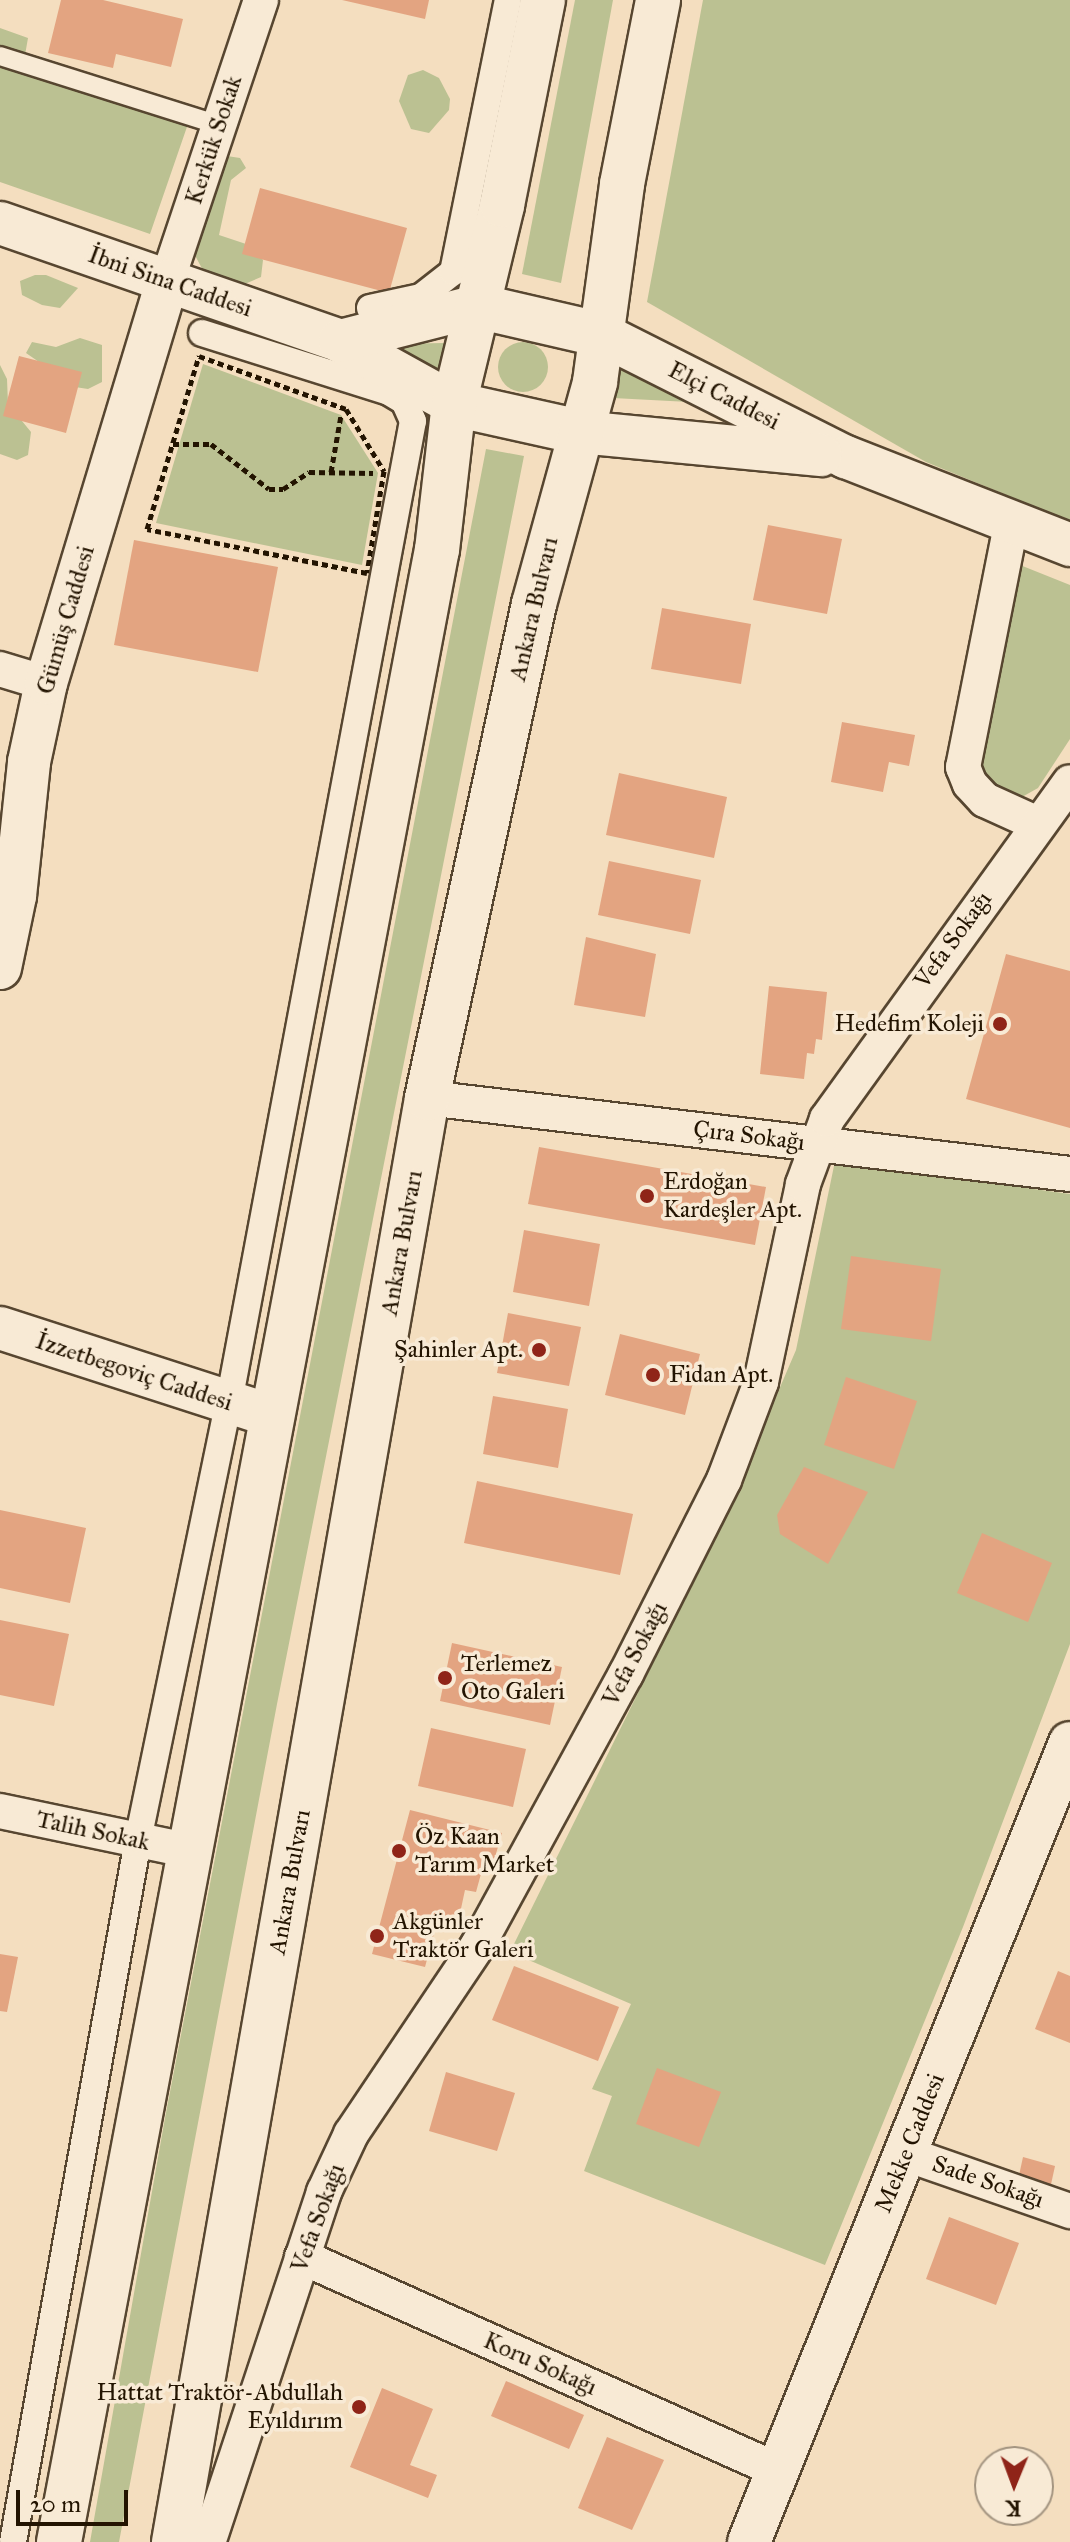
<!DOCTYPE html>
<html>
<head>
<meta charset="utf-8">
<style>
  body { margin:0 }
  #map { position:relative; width:1070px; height:2542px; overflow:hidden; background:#f4debf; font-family:"IM FELL Great Primer",serif }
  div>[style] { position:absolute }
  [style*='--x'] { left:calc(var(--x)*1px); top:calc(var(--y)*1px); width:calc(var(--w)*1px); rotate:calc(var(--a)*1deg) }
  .green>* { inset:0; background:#bbc192 }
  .round { border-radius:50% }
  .building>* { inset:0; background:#e3a481 }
  .path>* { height:5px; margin-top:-2.5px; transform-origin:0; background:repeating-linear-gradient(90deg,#231401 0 6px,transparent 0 10px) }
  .roads { filter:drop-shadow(2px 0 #574630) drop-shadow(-2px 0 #574630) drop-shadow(0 2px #574630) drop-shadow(0 -2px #574630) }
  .service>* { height:18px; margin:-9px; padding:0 9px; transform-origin:9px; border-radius:9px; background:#f8ead5 }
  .pedestrian>* { height:26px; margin:-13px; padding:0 13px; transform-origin:13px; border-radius:13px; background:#f8ead5 }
  .minor>* { height:34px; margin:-17px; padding:0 17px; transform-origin:17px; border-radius:17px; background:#f8ead5 }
  .tertiary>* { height:42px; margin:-21px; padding:0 21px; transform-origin:21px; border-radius:21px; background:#f8ead5 }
  .secondary>* { height:44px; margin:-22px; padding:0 22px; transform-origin:22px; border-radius:22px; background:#f8ead5 }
  .dots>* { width:22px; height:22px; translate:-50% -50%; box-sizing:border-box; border:4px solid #f8ead5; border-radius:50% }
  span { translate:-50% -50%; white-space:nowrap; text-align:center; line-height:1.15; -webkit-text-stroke:7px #f8ead5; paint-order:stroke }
  .street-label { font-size:24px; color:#231401 }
  .poi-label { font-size:24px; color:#231401 }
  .right { translate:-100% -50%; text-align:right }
  .left { translate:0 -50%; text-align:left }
  .north { position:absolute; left:974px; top:2446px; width:80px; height:80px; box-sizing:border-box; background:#f8ead5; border:2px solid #a39480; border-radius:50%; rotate:181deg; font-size:22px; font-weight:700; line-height:32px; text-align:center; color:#231401 }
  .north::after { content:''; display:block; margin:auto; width:28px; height:36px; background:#8f2418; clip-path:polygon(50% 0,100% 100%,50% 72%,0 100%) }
  .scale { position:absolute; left:16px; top:2490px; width:112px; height:36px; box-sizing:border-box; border:4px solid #231401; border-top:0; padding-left:10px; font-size:24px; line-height:28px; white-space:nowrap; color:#231401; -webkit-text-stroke:6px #f8ead5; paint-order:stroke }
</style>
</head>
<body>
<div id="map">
  <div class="green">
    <i style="clip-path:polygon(575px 0,613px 0,561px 283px,522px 274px)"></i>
    <i style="clip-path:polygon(703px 0,1070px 0,1070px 521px,926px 462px,647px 302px)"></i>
    <i style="clip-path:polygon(0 28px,28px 38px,24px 61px,189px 121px,150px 234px,0 182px)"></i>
    <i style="clip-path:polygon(423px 70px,439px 78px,450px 99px,449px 110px,429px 133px,411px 129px,399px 101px,408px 75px)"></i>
    <i style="clip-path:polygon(227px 156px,240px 158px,246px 168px,231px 180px,219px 235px,252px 246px,263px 260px,261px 277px,240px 286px,205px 274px,191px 248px,216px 163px)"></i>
    <i style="clip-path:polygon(35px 275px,46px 275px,78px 288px,60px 308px,42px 305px,22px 295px,20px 281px)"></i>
    <i style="clip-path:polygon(80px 338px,102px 345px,102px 382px,88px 389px,75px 387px,26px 353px,32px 342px,56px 347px)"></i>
    <i class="round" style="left:498px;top:342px;width:50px;height:50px"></i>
    <i style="clip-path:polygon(445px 343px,438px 377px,382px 344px)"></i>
    <i style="clip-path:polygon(203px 364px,341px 415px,378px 473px,362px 565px,156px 523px)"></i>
    <i style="clip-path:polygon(0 365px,7px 379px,8px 404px,31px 432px,28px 455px,17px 460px,0 454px)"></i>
    <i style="clip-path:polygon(619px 368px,689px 402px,613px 398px)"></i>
    <i style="clip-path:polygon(486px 449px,524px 456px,277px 1704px,119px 2542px,90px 2542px,165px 2118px)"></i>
    <i style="clip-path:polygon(1020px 565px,1070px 585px,1070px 739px,1038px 788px,1022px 797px,990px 787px,976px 760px)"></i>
    <i style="clip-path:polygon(835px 1161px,1070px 1194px,1070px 1644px,963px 1927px,825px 2265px,584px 2171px,612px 2096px,592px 2089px,631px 2004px,510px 1952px,721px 1525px,796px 1350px)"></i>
  </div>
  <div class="building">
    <i style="clip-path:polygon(61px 0,103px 0,183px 19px,171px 67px,116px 54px,113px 68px,48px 53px)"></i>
    <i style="clip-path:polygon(342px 0,429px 0,425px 19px)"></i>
    <i style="clip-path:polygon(260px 188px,407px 228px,389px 293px,242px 254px)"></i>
    <i style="clip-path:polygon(19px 356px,82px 372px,66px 433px,3px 416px)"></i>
    <i style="clip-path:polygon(768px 525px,842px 539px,827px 614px,753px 600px)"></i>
    <i style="clip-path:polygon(134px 540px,278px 567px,258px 672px,114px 645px)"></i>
    <i style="clip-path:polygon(662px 608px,751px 624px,741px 684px,651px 669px)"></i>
    <i style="clip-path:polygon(842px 722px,915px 735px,909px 766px,889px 762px,883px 792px,831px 782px)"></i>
    <i style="clip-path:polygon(619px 773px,727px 797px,714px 858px,606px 835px)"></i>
    <i style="clip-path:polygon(609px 861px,701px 880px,690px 934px,598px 915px)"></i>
    <i style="clip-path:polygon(586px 937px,656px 954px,645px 1017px,574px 1005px)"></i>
    <i style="clip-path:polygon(1006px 954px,1070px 971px,1070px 1128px,966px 1099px)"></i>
    <i style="clip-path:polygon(769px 986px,827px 992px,822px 1040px,816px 1039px,814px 1054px,807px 1053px,804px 1079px,760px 1074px)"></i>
    <i style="clip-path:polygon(539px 1147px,766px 1187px,755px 1245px,528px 1204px)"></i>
    <i style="clip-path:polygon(524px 1230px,600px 1244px,589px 1306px,513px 1292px)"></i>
    <i style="clip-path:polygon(851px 1256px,941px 1269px,931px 1341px,841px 1329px)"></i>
    <i style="clip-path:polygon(508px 1313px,581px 1327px,569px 1386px,497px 1373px)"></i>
    <i style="clip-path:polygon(620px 1334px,700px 1354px,685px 1415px,605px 1395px)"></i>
    <i style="clip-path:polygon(846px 1377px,917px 1401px,894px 1469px,824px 1445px)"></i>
    <i style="clip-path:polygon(493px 1396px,568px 1409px,558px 1468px,483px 1454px)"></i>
    <i style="clip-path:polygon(804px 1467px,868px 1492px,828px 1564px,780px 1534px,777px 1515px)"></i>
    <i style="clip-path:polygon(477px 1481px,633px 1514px,620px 1575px,464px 1543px)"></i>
    <i style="clip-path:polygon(0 1510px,86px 1528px,70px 1603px,0 1588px)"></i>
    <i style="clip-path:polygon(982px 1533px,1052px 1563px,1028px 1622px,957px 1593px)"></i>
    <i style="clip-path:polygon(0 1620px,69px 1634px,54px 1706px,0 1695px)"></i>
    <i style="clip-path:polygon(452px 1643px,562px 1667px,550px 1725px,440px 1701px)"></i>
    <i style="clip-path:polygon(431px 1728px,526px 1749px,513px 1807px,418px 1786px)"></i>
    <i style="clip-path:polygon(410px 1810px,502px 1833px,493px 1864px,484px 1863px,476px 1892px,465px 1890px,459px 1918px,439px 1915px,425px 1967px,372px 1954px)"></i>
    <i style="clip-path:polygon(0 1954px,18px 1957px,7px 2012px,0 2011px)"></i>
    <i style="clip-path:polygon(514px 1966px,619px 2007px,598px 2061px,492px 2020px)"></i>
    <i style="clip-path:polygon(1058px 1971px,1070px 1976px,1070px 2043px,1035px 2029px)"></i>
    <i style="clip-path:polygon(657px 2068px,721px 2092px,699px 2147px,636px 2124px)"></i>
    <i style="clip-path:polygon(446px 2072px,515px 2093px,497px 2151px,429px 2131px)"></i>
    <i style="clip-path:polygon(1023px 2157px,1055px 2166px,1050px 2189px,1018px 2180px)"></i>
    <i style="clip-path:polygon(949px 2217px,1019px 2243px,996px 2305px,926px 2279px)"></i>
    <i style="clip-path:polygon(506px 2381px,584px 2415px,569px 2449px,491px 2416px)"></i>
    <i style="clip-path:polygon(382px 2388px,433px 2409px,410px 2465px,437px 2475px,428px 2498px,350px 2467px)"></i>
    <i style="clip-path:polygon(607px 2437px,664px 2460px,632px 2530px,578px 2508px)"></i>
  </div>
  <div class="path">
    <i style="--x:199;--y:356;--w:156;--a:19.8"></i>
    <i style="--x:346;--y:409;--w:73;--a:58.5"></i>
    <i style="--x:384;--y:471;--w:103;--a:99.5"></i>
    <i style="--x:367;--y:573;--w:224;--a:-168.7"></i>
    <i style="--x:147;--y:529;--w:181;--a:-73.3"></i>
    <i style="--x:173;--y:444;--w:38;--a:0"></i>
    <i style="--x:211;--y:444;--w:73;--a:37.8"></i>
    <i style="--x:269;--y:489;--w:14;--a:0"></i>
    <i style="--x:283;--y:489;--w:31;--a:-33"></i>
    <i style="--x:309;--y:472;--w:64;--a:0.9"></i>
    <i style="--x:331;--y:472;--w:58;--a:-80"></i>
  </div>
  <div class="roads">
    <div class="service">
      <i style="--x:0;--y:56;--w:230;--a:17.5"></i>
    </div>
    <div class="pedestrian">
      <i style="--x:370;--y:308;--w:52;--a:-12.2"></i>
      <i style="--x:421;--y:297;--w:41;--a:-38"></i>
      <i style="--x:453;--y:272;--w:278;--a:-78.6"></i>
      <i style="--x:13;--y:2542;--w:713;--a:-79.9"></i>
      <i style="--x:138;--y:1840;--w:447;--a:-78.3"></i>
      <i style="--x:229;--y:1402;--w:998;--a:-79.38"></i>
      <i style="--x:413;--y:421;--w:22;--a:-114"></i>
      <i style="--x:404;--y:401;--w:17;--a:-149"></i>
      <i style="--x:389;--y:392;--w:196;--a:-162.5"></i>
    </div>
    <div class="minor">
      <i style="--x:167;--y:281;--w:296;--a:-71.5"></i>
      <i style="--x:1012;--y:520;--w:252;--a:101.2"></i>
      <i style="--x:963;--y:767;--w:18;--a:68"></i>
      <i style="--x:970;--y:784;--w:22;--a:47"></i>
      <i style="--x:985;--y:800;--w:58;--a:24.4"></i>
      <i style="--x:0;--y:669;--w:48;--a:16.9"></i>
      <i style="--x:427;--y:1098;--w:647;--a:6.74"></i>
      <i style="--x:0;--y:1811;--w:191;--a:11.8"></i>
      <i style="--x:906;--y:2154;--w:174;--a:19.2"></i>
      <i style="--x:302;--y:2257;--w:521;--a:24.15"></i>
      <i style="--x:209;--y:2540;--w:367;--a:-71.7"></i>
      <i style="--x:324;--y:2192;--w:64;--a:-65"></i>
      <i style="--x:351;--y:2134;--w:228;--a:-56.1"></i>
      <i style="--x:478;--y:1945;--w:309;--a:-61.4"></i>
      <i style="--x:626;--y:1674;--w:217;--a:-63.2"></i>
      <i style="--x:724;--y:1480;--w:105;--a:-69.3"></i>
      <i style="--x:761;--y:1382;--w:202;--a:-78"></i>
      <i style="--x:803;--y:1184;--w:69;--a:-69.7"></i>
      <i style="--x:827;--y:1119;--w:415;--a:-54.2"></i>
    </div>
    <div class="tertiary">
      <i style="--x:0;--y:223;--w:360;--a:19.1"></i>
      <i style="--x:340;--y:341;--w:130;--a:28.9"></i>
      <i style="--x:603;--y:335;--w:272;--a:26.7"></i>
      <i style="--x:846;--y:457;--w:241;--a:21.4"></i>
      <i style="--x:340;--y:341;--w:141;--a:-14.3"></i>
      <i style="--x:580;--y:432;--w:242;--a:5.5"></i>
      <i style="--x:0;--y:968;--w:74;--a:-78.2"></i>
      <i style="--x:15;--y:896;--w:135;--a:-84"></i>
      <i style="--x:29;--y:762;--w:81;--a:-77.9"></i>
      <i style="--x:46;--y:683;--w:420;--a:-73.2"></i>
      <i style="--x:0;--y:1328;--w:283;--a:17.9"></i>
      <i style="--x:749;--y:2542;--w:861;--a:-68.11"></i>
    </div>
    <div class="secondary">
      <i style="--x:477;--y:306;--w:129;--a:13"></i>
      <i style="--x:454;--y:404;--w:129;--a:12.5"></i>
      <i style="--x:59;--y:2542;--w:2028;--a:-79.26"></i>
      <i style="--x:437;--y:550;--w:147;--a:-83.4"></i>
      <i style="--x:454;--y:404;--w:205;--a:-76.4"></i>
      <i style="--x:502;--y:205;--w:209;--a:-78.7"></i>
      <i style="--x:174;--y:2542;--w:1466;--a:-80.06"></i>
      <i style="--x:427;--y:1098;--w:505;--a:-77.78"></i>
      <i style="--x:534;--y:604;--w:230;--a:-74.6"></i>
      <i style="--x:595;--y:382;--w:200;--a:-82.2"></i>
      <i style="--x:622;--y:184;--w:187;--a:-78.9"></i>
    </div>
  </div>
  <div class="dots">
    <i style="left:1000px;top:1024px;background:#8f2418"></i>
    <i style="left:647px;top:1196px;background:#8f2418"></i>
    <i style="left:539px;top:1350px;background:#8f2418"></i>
    <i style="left:653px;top:1375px;background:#8f2418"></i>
    <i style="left:445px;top:1678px;background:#8f2418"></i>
    <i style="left:399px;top:1851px;background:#8f2418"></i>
    <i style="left:377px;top:1936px;background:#8f2418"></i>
    <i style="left:359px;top:2407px;background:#8f2418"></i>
  </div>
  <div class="street-label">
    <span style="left:214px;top:140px;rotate:-72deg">Kerkük Sokak</span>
    <span style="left:170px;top:282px;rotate:19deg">İbni Sina Caddesi</span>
    <span style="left:724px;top:396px;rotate:27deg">Elçi Caddesi</span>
    <span style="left:534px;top:609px;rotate:-77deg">Ankara Bulvarı</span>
    <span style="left:66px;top:620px;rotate:-74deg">Gümüş Caddesi</span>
    <span style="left:953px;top:940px;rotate:-54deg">Vefa Sokağı</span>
    <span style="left:749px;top:1136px;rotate:7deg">Çıra Sokağı</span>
    <span style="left:402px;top:1243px;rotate:-80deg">Ankara Bulvarı</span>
    <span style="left:134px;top:1372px;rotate:18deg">İzzetbegoviç Caddesi</span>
    <span style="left:635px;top:1654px;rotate:-63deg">Vefa Sokağı</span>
    <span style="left:93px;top:1831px;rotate:12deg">Talih Sokak</span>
    <span style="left:290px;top:1882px;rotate:-80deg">Ankara Bulvarı</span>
    <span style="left:910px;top:2143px;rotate:-68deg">Mekke Caddesi</span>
    <span style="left:988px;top:2182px;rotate:19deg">Sade Sokağı</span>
    <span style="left:318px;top:2218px;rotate:-70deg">Vefa Sokağı</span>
    <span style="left:540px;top:2364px;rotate:24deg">Koru Sokağı</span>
  </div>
  <div class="poi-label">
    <span class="right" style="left:984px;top:1024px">Hedefim Koleji</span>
    <span class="left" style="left:663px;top:1196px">Erdoğan<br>Kardeşler Apt.</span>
    <span class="right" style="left:523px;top:1350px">Şahinler Apt.</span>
    <span class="left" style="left:669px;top:1375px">Fidan Apt.</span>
    <span class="left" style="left:461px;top:1678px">Terlemez<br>Oto Galeri</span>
    <span class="left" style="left:415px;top:1851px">Öz Kaan<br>Tarım Market</span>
    <span class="left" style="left:393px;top:1936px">Akgünler<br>Traktör Galeri</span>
    <span class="right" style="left:343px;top:2407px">Hattat Traktör-Abdullah<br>Eyıldırım</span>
  </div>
  <div class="north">K</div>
  <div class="scale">20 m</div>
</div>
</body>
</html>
